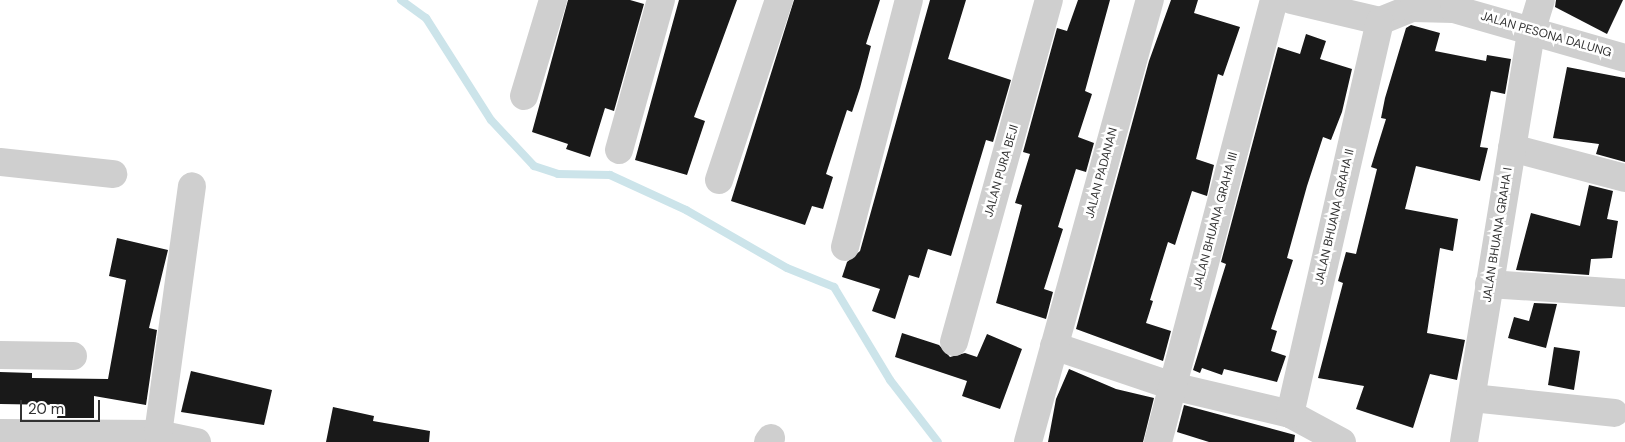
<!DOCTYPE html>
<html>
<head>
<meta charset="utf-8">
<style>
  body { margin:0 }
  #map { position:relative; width:1625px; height:442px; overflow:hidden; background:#fff; font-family:"DM Sans",sans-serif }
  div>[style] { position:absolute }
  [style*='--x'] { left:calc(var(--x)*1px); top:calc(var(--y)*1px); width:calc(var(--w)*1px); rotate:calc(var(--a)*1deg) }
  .stream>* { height:8px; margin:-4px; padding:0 4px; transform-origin:4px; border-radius:4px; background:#cce4ea }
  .building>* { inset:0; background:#191919 }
  .minor>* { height:28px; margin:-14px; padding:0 14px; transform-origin:14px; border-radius:14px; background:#cfcfcf }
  span { translate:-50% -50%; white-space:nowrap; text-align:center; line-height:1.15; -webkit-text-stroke:5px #fff; paint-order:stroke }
  .street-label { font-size:12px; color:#323232 }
  .scale { position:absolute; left:20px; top:400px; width:80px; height:22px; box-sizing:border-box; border:2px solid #323232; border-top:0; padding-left:6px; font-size:15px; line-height:18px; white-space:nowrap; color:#323232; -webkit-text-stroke:4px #fff; paint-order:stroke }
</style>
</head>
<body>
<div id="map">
  <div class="stream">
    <i style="--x:401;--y:0;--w:31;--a:36"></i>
    <i style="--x:426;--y:18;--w:121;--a:57.5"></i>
    <i style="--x:491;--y:120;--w:63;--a:46.9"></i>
    <i style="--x:534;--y:166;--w:25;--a:18"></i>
    <i style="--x:558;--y:174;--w:52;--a:1.1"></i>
    <i style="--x:610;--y:175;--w:84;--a:24.7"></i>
    <i style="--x:686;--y:210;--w:116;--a:29.9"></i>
    <i style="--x:787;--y:268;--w:51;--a:22"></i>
    <i style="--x:834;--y:287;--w:109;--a:58.9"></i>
    <i style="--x:890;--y:380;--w:78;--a:52.3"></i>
  </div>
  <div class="building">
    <i style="clip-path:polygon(568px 0,630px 0,644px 4px,614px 111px,605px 108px,590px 157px,566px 149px,568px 144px,532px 132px)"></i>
    <i style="clip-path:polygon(679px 0,737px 0,694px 117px,705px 121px,687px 175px,635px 160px)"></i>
    <i style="clip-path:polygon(794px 0,880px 0,866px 44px,871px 46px,860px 88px,852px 112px,847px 110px,826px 174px,833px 177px,823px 209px,812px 206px,805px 225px,731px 201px)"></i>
    <i style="clip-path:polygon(930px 0,966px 0,948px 59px,1011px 80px,993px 142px,986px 140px,951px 256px,928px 249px,919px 278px,909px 275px,895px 319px,872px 311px,880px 289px,842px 277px,847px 262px,860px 251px)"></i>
    <i style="clip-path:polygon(1078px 0,1110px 0,1085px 91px,1092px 94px,1078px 137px,1094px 143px,1086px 172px,1076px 169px,1058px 227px,1063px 229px,1044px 289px,1053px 292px,1046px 319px,996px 303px,1022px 205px,1015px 203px,1030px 154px,1023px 152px,1057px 28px,1067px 31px)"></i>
    <i style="clip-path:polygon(1171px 0,1198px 0,1194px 13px,1240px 27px,1223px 76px,1218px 74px,1196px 159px,1214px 165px,1207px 196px,1192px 191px,1175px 245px,1168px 242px,1150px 300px,1153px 301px,1146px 323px,1171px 331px,1163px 361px,1076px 329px,1149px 61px)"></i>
    <i style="clip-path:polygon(1556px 0,1623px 0,1607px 34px,1555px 7px)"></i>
    <i style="clip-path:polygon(1411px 25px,1440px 33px,1435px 51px,1486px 61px,1487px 55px,1511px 59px,1505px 94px,1491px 91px,1480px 147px,1488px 148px,1480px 181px,1416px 166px,1405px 209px,1458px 219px,1453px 251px,1440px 248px,1427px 333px,1465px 340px,1457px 380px,1430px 374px,1413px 428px,1356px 409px,1364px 386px,1318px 378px,1343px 283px,1338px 281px,1346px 252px,1356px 254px,1377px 169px,1371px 167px,1386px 119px,1381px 118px,1385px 98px,1406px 28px)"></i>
    <i style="clip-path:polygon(1306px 34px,1326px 41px,1320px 59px,1352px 69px,1342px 112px,1331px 140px,1323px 137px,1307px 186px,1287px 258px,1293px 260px,1271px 329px,1277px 331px,1271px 351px,1286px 356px,1277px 382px,1224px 369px,1222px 375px,1202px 368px,1200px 373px,1193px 370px,1226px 264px,1221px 262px,1278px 47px,1300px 54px)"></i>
    <i style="clip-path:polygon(1567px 67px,1625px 78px,1625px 162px,1596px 154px,1599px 144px,1553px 138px)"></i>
    <i style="clip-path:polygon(1589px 185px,1613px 191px,1607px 219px,1618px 221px,1612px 258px,1591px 259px,1589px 275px,1516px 270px,1531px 213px,1580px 226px)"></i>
    <i style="clip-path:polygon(117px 238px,168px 250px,149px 328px,157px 330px,146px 405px,94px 396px,94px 418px,57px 418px,60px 405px,0 404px,0 372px,32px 373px,32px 378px,108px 379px,126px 280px,109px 276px)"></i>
    <i style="clip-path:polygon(1534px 303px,1557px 304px,1546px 348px,1508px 338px,1514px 317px,1529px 321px)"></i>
    <i style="clip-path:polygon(902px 333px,939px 345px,950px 357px,965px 353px,977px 357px,987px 334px,1022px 349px,1000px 409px,962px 396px,967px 381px,895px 357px)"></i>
    <i style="clip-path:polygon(1554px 347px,1580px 351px,1574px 390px,1548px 385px)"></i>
    <i style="clip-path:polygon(1069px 369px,1116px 389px,1154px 398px,1143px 442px,1048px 442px,1056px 399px)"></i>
    <i style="clip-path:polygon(191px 371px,272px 390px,264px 425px,181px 412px)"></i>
    <i style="clip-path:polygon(1184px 405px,1295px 435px,1294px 442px,1209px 442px,1177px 432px)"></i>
    <i style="clip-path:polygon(333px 407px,374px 416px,373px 421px,430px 431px,429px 442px,326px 442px)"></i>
  </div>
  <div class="minor">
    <i style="--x:1291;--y:0;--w:91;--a:13.3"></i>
    <i style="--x:1380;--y:21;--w:35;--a:-22"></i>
    <i style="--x:1413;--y:8;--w:41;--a:1.4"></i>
    <i style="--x:1454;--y:9;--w:178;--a:16"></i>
    <i style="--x:524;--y:96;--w:100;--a:-73.2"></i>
    <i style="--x:1512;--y:148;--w:117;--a:14.9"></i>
    <i style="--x:619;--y:150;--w:156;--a:-74.4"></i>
    <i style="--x:0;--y:162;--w:114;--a:6.1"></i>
    <i style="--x:719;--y:180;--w:190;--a:-71.6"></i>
    <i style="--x:845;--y:247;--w:255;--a:-75.5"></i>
    <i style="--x:1489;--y:284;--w:136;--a:3.8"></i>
    <i style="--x:954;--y:342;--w:355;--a:-74.5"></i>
    <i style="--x:1054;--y:346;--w:125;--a:18.7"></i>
    <i style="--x:1172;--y:386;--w:121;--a:13.3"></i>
    <i style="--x:1290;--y:414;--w:59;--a:28.3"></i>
    <i style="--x:0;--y:355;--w:73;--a:0.8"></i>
    <i style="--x:1472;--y:398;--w:143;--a:6"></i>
    <i style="--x:1290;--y:414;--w:403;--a:-77.1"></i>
    <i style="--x:0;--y:433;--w:158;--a:0.4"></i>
    <i style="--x:158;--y:434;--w:40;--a:12"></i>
    <i style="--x:158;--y:434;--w:250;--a:-82.2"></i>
    <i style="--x:768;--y:442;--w:5;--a:-53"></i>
    <i style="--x:1028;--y:442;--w:459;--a:-74.6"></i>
    <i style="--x:1158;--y:442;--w:457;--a:-75.3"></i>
    <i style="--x:1464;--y:442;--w:419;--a:-80.7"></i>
    <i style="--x:1532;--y:29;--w:30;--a:-73"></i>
  </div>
  <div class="street-label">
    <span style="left:1546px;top:35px;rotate:16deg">JALAN PESONA DALUNG</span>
    <span style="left:1002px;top:171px;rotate:-74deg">JALAN PURA BEJI</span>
    <span style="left:1102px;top:173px;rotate:-75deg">JALAN PADANAN</span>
    <span style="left:1335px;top:217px;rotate:-77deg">JALAN BHUANA GRAHA II</span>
    <span style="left:1216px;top:221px;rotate:-75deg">JALAN BHUANA GRAHA III</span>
    <span style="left:1498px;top:235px;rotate:-81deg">JALAN BHUANA GRAHA I</span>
  </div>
  <div class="scale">20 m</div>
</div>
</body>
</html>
